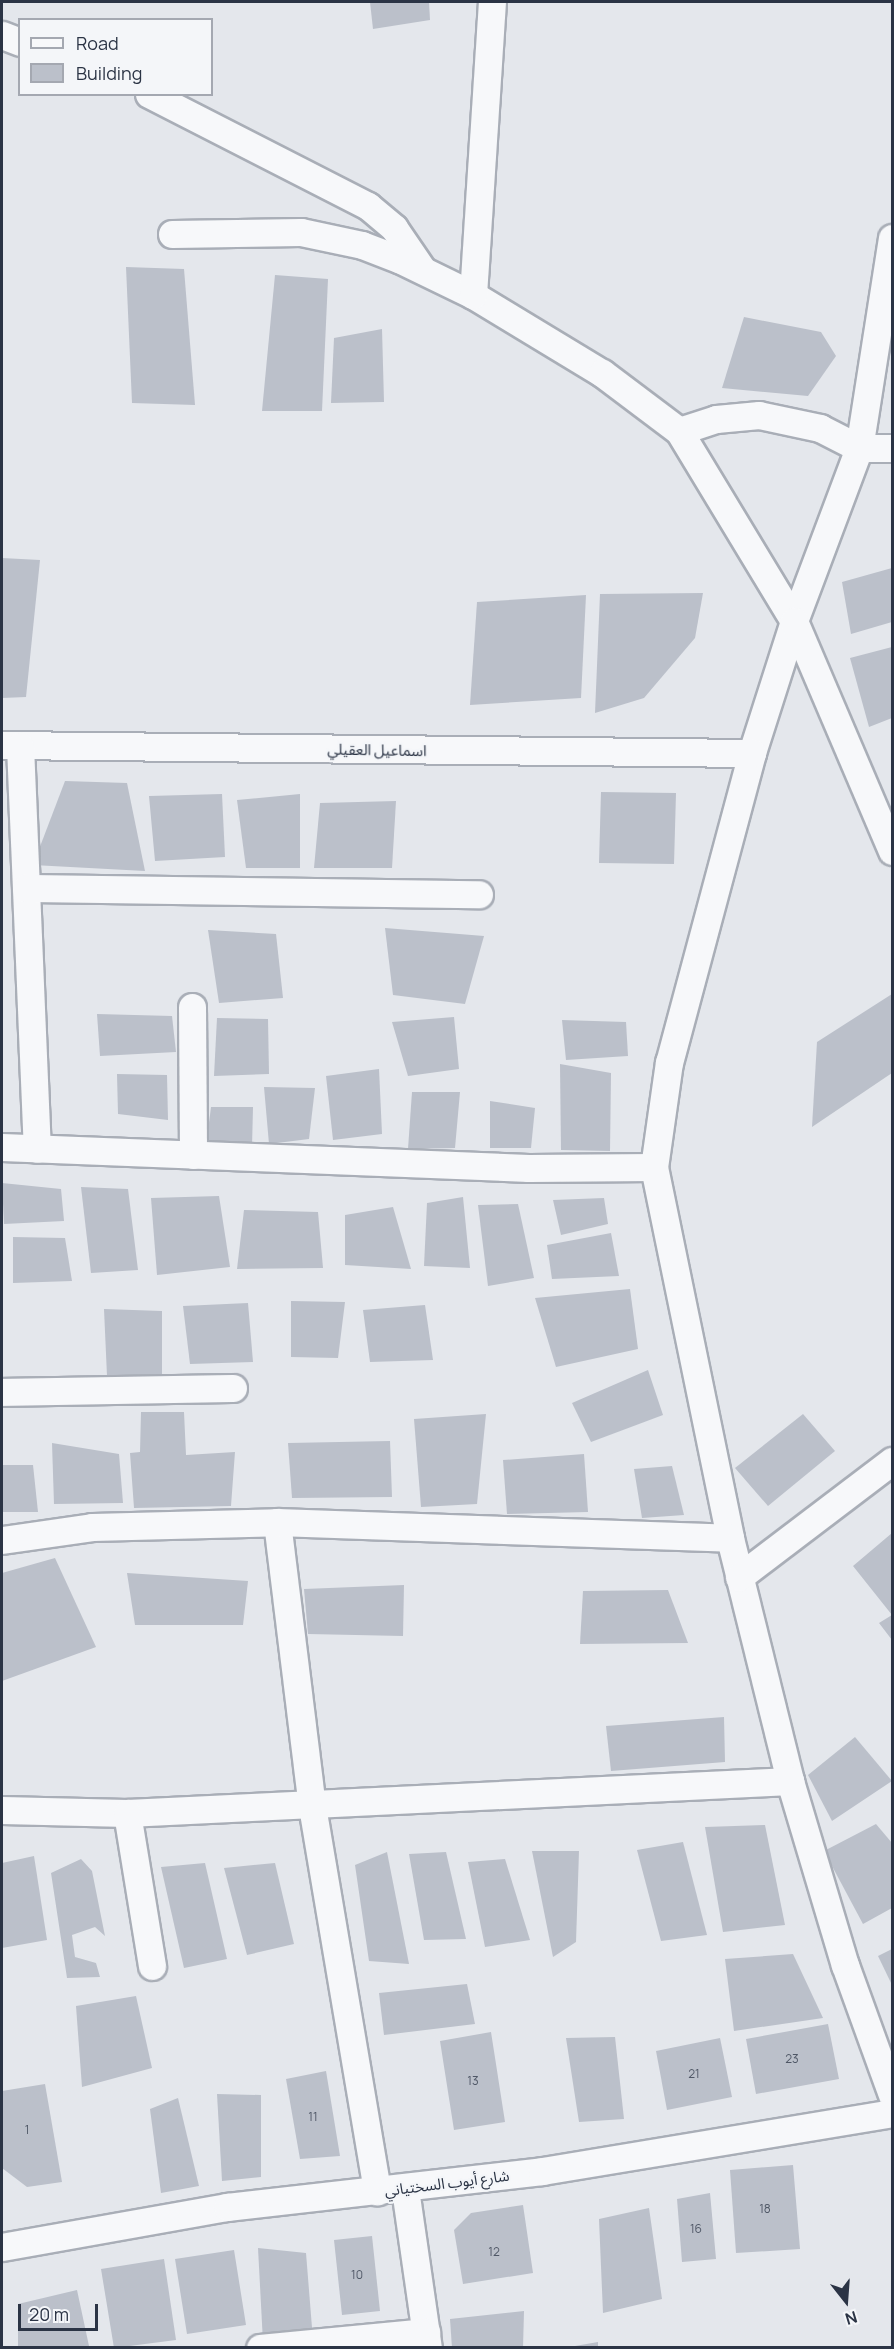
<!DOCTYPE html>
<html>
<head>
<meta charset="utf-8">
<style>
  body { margin:0 }
  #map { position:relative; width:894px; height:2349px; overflow:hidden; background:#e4e7ec; font-family:Manrope,"Noto Sans Arabic",sans-serif }
  div>[style] { position:absolute }
  [style*='--x'] { left:calc(var(--x)*1px); top:calc(var(--y)*1px); width:calc(var(--w)*1px); rotate:calc(var(--a)*1deg) }
  .building>* { inset:0; background:#bbc0ca }
  .roads { filter:drop-shadow(2px 0 #a9aeb7) drop-shadow(-2px 0 #a9aeb7) drop-shadow(0 2px #a9aeb7) drop-shadow(0 -2px #a9aeb7) }
  .minor>* { height:27px; margin:-13.5px; padding:0 13.5px; transform-origin:13.5px; border-radius:13.5px; background:#f7f8fa }
  span { translate:-50% -50%; white-space:nowrap; text-align:center; line-height:1.15; -webkit-text-stroke:4.5px #f4f6f9; paint-order:stroke }
  .number-label { font-size:12px; color:#4f5766 }
  .number-label span { -webkit-text-stroke-width:0 }
  .street-label { font-size:15px; color:#2b3445 }
  .frame { position:absolute; inset:0; border:3px solid #2b3445; pointer-events:none }
  .legend { position:absolute; left:18px; top:18px; width:195px; height:78px; box-sizing:border-box; background:#f4f6f9; border:2px solid #a4a8b1; margin:0; padding:8px 10px; list-style:none; font-size:18px; color:#2b3445 }
  .legend li { display:flex; align-items:center; gap:12px; height:30px }
  .legend b { width:30px; border:2px solid #a4a8b1 }
  .north { position:absolute; left:816px; top:2271px; width:60px; height:60px; -webkit-text-stroke:4px #f4f6f9; paint-order:stroke; rotate:163deg; font-size:16px; font-weight:700; line-height:24px; text-align:center; color:#2b3445 }
  .north::after { content:''; display:block; margin:auto; width:21px; height:27px; background:#2b3445; clip-path:polygon(50% 0,100% 100%,50% 72%,0 100%) }
  .scale { position:absolute; left:18px; top:2304px; width:80px; height:27px; box-sizing:border-box; border:3px solid #2b3445; border-top:0; padding-left:8px; font-size:18px; line-height:21px; white-space:nowrap; color:#2b3445; -webkit-text-stroke:4px #f4f6f9; paint-order:stroke }
</style>
</head>
<body>
<div id="map">
  <div class="building">
    <i style="clip-path:polygon(370px 2px,429px 2px,430px 20px,373px 29px)"></i>
    <i style="clip-path:polygon(126px 267px,184px 269px,195px 405px,132px 403px)"></i>
    <i style="clip-path:polygon(275px 275px,328px 279px,322px 411px,262px 411px)"></i>
    <i style="clip-path:polygon(744px 317px,821px 332px,836px 356px,808px 396px,722px 388px)"></i>
    <i style="clip-path:polygon(382px 329px,384px 402px,331px 403px,334px 338px)"></i>
    <i style="clip-path:polygon(2px 558px,40px 560px,26px 697px,2px 698px)"></i>
    <i style="clip-path:polygon(892px 568px,892px 622px,851px 634px,842px 582px)"></i>
    <i style="clip-path:polygon(703px 593px,695px 638px,644px 698px,595px 713px,600px 594px)"></i>
    <i style="clip-path:polygon(586px 595px,581px 698px,470px 705px,477px 602px)"></i>
    <i style="clip-path:polygon(892px 647px,892px 718px,869px 727px,850px 658px)"></i>
    <i style="clip-path:polygon(65px 781px,127px 783px,145px 871px,33px 865px)"></i>
    <i style="clip-path:polygon(601px 792px,676px 793px,674px 864px,599px 863px)"></i>
    <i style="clip-path:polygon(222px 794px,225px 857px,155px 861px,149px 796px)"></i>
    <i style="clip-path:polygon(300px 794px,300px 868px,246px 868px,237px 800px)"></i>
    <i style="clip-path:polygon(396px 801px,392px 868px,314px 868px,320px 803px)"></i>
    <i style="clip-path:polygon(385px 928px,484px 936px,465px 1004px,393px 995px)"></i>
    <i style="clip-path:polygon(208px 930px,276px 934px,283px 998px,219px 1003px)"></i>
    <i style="clip-path:polygon(892px 994px,892px 1073px,812px 1127px,817px 1042px)"></i>
    <i style="clip-path:polygon(97px 1014px,172px 1016px,176px 1052px,100px 1056px)"></i>
    <i style="clip-path:polygon(454px 1017px,459px 1069px,408px 1076px,392px 1022px)"></i>
    <i style="clip-path:polygon(217px 1018px,268px 1019px,269px 1074px,214px 1076px)"></i>
    <i style="clip-path:polygon(562px 1020px,626px 1022px,628px 1056px,566px 1060px)"></i>
    <i style="clip-path:polygon(560px 1064px,611px 1073px,610px 1151px,561px 1150px)"></i>
    <i style="clip-path:polygon(379px 1069px,382px 1134px,333px 1140px,326px 1076px)"></i>
    <i style="clip-path:polygon(117px 1074px,167px 1075px,168px 1120px,118px 1114px)"></i>
    <i style="clip-path:polygon(264px 1087px,315px 1088px,309px 1139px,269px 1144px)"></i>
    <i style="clip-path:polygon(412px 1092px,460px 1092px,455px 1148px,408px 1149px)"></i>
    <i style="clip-path:polygon(490px 1101px,535px 1108px,531px 1148px,490px 1148px)"></i>
    <i style="clip-path:polygon(211px 1107px,253px 1107px,252px 1147px,206px 1146px)"></i>
    <i style="clip-path:polygon(2px 1183px,61px 1189px,64px 1221px,4px 1224px)"></i>
    <i style="clip-path:polygon(81px 1187px,128px 1189px,138px 1270px,91px 1273px)"></i>
    <i style="clip-path:polygon(219px 1196px,230px 1267px,157px 1275px,151px 1198px)"></i>
    <i style="clip-path:polygon(463px 1197px,470px 1268px,424px 1266px,427px 1203px)"></i>
    <i style="clip-path:polygon(604px 1198px,608px 1224px,561px 1235px,553px 1200px)"></i>
    <i style="clip-path:polygon(518px 1204px,534px 1278px,488px 1286px,478px 1205px)"></i>
    <i style="clip-path:polygon(393px 1207px,411px 1269px,345px 1265px,345px 1215px)"></i>
    <i style="clip-path:polygon(244px 1210px,318px 1212px,323px 1268px,237px 1269px)"></i>
    <i style="clip-path:polygon(611px 1233px,619px 1276px,552px 1279px,547px 1245px)"></i>
    <i style="clip-path:polygon(13px 1237px,65px 1238px,72px 1281px,13px 1283px)"></i>
    <i style="clip-path:polygon(630px 1289px,638px 1349px,556px 1367px,535px 1298px)"></i>
    <i style="clip-path:polygon(291px 1301px,345px 1302px,338px 1358px,291px 1357px)"></i>
    <i style="clip-path:polygon(248px 1303px,253px 1362px,190px 1364px,183px 1306px)"></i>
    <i style="clip-path:polygon(425px 1305px,433px 1360px,370px 1362px,363px 1310px)"></i>
    <i style="clip-path:polygon(104px 1309px,162px 1311px,162px 1374px,107px 1376px)"></i>
    <i style="clip-path:polygon(648px 1370px,663px 1415px,591px 1442px,572px 1403px)"></i>
    <i style="clip-path:polygon(141px 1412px,184px 1412px,186px 1455px,235px 1452px,231px 1506px,134px 1508px,130px 1453px,140px 1452px)"></i>
    <i style="clip-path:polygon(486px 1414px,477px 1504px,421px 1507px,414px 1419px)"></i>
    <i style="clip-path:polygon(803px 1414px,835px 1451px,768px 1506px,735px 1468px)"></i>
    <i style="clip-path:polygon(390px 1441px,392px 1497px,292px 1498px,288px 1443px)"></i>
    <i style="clip-path:polygon(52px 1443px,119px 1454px,123px 1503px,54px 1504px)"></i>
    <i style="clip-path:polygon(584px 1454px,588px 1512px,507px 1514px,503px 1460px)"></i>
    <i style="clip-path:polygon(2px 1465px,33px 1465px,38px 1512px,2px 1512px)"></i>
    <i style="clip-path:polygon(672px 1466px,684px 1515px,642px 1518px,634px 1469px)"></i>
    <i style="clip-path:polygon(892px 1533px,892px 1640px,879px 1623px,892px 1615px,853px 1566px)"></i>
    <i style="clip-path:polygon(55px 1558px,96px 1647px,2px 1681px,2px 1573px)"></i>
    <i style="clip-path:polygon(127px 1573px,248px 1581px,243px 1625px,135px 1625px)"></i>
    <i style="clip-path:polygon(404px 1585px,403px 1636px,308px 1634px,304px 1589px)"></i>
    <i style="clip-path:polygon(668px 1590px,688px 1643px,580px 1644px,583px 1591px)"></i>
    <i style="clip-path:polygon(724px 1717px,725px 1762px,611px 1771px,606px 1726px)"></i>
    <i style="clip-path:polygon(855px 1737px,892px 1781px,832px 1821px,808px 1775px)"></i>
    <i style="clip-path:polygon(876px 1824px,892px 1843px,892px 1908px,863px 1924px,824px 1851px)"></i>
    <i style="clip-path:polygon(765px 1825px,785px 1925px,723px 1932px,705px 1827px)"></i>
    <i style="clip-path:polygon(683px 1842px,707px 1935px,661px 1941px,637px 1850px)"></i>
    <i style="clip-path:polygon(532px 1851px,579px 1851px,576px 1942px,553px 1957px)"></i>
    <i style="clip-path:polygon(387px 1852px,409px 1964px,369px 1961px,355px 1865px)"></i>
    <i style="clip-path:polygon(446px 1852px,466px 1939px,424px 1940px,409px 1854px)"></i>
    <i style="clip-path:polygon(34px 1856px,47px 1940px,2px 1948px,2px 1863px)"></i>
    <i style="clip-path:polygon(81px 1859px,92px 1871px,105px 1936px,95px 1927px,72px 1935px,75px 1957px,96px 1963px,100px 1977px,67px 1978px,51px 1873px)"></i>
    <i style="clip-path:polygon(505px 1859px,530px 1940px,485px 1947px,468px 1862px)"></i>
    <i style="clip-path:polygon(205px 1863px,227px 1959px,184px 1968px,161px 1867px)"></i>
    <i style="clip-path:polygon(275px 1863px,294px 1944px,247px 1955px,224px 1868px)"></i>
    <i style="clip-path:polygon(892px 1949px,892px 1985px,878px 1956px)"></i>
    <i style="clip-path:polygon(793px 1954px,823px 2018px,734px 2031px,725px 1959px)"></i>
    <i style="clip-path:polygon(467px 1984px,475px 2024px,384px 2035px,379px 1993px)"></i>
    <i style="clip-path:polygon(136px 1996px,152px 2068px,82px 2087px,76px 2006px)"></i>
    <i style="clip-path:polygon(828px 2024px,839px 2079px,756px 2094px,746px 2039px)"></i>
    <i style="clip-path:polygon(491px 2032px,505px 2122px,454px 2130px,440px 2041px)"></i>
    <i style="clip-path:polygon(615px 2037px,624px 2119px,579px 2122px,566px 2038px)"></i>
    <i style="clip-path:polygon(720px 2038px,732px 2097px,667px 2110px,656px 2051px)"></i>
    <i style="clip-path:polygon(326px 2071px,340px 2156px,300px 2159px,286px 2079px)"></i>
    <i style="clip-path:polygon(45px 2084px,62px 2182px,27px 2187px,2px 2168px,2px 2091px)"></i>
    <i style="clip-path:polygon(217px 2094px,261px 2095px,261px 2177px,222px 2181px)"></i>
    <i style="clip-path:polygon(178px 2098px,199px 2186px,161px 2193px,150px 2109px)"></i>
    <i style="clip-path:polygon(793px 2165px,800px 2249px,736px 2253px,730px 2170px)"></i>
    <i style="clip-path:polygon(710px 2193px,716px 2259px,682px 2262px,677px 2199px)"></i>
    <i style="clip-path:polygon(523px 2205px,533px 2273px,463px 2284px,454px 2230px,471px 2213px)"></i>
    <i style="clip-path:polygon(649px 2208px,662px 2299px,603px 2313px,599px 2219px)"></i>
    <i style="clip-path:polygon(372px 2236px,380px 2311px,342px 2315px,334px 2240px)"></i>
    <i style="clip-path:polygon(258px 2248px,306px 2253px,313px 2340px,263px 2342px)"></i>
    <i style="clip-path:polygon(234px 2250px,246px 2325px,187px 2334px,175px 2259px)"></i>
    <i style="clip-path:polygon(164px 2259px,176px 2340px,114px 2348px,101px 2269px)"></i>
    <i style="clip-path:polygon(77px 2290px,89px 2346px,18px 2348px,18px 2304px)"></i>
    <i style="clip-path:polygon(524px 2311px,523px 2348px,452px 2348px,450px 2319px)"></i>
    <i style="clip-path:polygon(598px 2342px,598px 2348px,575px 2348px,575px 2346px)"></i>
  </div>
  <div class="roads">
    <div class="minor">
      <i style="--x:2;--y:35;--w:19;--a:21"></i>
      <i style="--x:149;--y:94;--w:246;--a:27.1"></i>
      <i style="--x:368;--y:206;--w:34;--a:40"></i>
      <i style="--x:394;--y:228;--w:50;--a:55.7"></i>
      <i style="--x:172;--y:234;--w:129;--a:-0.9"></i>
      <i style="--x:301;--y:232;--w:62;--a:12"></i>
      <i style="--x:362;--y:245;--w:40;--a:21"></i>
      <i style="--x:399;--y:259;--w:82;--a:25.9"></i>
      <i style="--x:473;--y:295;--w:151;--a:31.2"></i>
      <i style="--x:602;--y:373;--w:96;--a:37"></i>
      <i style="--x:892;--y:238;--w:213;--a:98.9"></i>
      <i style="--x:859;--y:448;--w:185;--a:110.6"></i>
      <i style="--x:794;--y:621;--w:139;--a:107.7"></i>
      <i style="--x:752;--y:753;--w:320;--a:105"></i>
      <i style="--x:669;--y:1062;--w:106;--a:98.1"></i>
      <i style="--x:654;--y:1167;--w:379;--a:78.4"></i>
      <i style="--x:730;--y:1538;--w:250;--a:76.1"></i>
      <i style="--x:790;--y:1781;--w:192;--a:73.4"></i>
      <i style="--x:845;--y:1965;--w:138;--a:70.1"></i>
      <i style="--x:473;--y:295;--w:294;--a:-86.3"></i>
      <i style="--x:892;--y:448;--w:33;--a:180"></i>
      <i style="--x:859;--y:448;--w:44;--a:-152.9"></i>
      <i style="--x:820;--y:428;--w:62;--a:-168"></i>
      <i style="--x:759;--y:415;--w:43;--a:174.7"></i>
      <i style="--x:716;--y:419;--w:39;--a:162"></i>
      <i style="--x:679;--y:431;--w:222;--a:58.8"></i>
      <i style="--x:794;--y:621;--w:250;--a:66.9"></i>
      <i style="--x:2;--y:745;--w:750;--a:0.61"></i>
      <i style="--x:20;--y:746;--w:403;--a:87.6"></i>
      <i style="--x:26;--y:888;--w:453;--a:0.8"></i>
      <i style="--x:192;--y:1007;--w:148;--a:89.6"></i>
      <i style="--x:2;--y:1147;--w:527;--a:2.28"></i>
      <i style="--x:529;--y:1168;--w:125;--a:-0.5"></i>
      <i style="--x:2;--y:1392;--w:231;--a:-1"></i>
      <i style="--x:277;--y:1522;--w:286;--a:83"></i>
      <i style="--x:312;--y:1806;--w:391;--a:80.4"></i>
      <i style="--x:2;--y:1540;--w:91;--a:-8.2"></i>
      <i style="--x:92;--y:1527;--w:185;--a:-1.5"></i>
      <i style="--x:277;--y:1522;--w:453;--a:2"></i>
      <i style="--x:739;--y:1577;--w:192;--a:-37.2"></i>
      <i style="--x:2;--y:1810;--w:125;--a:1.4"></i>
      <i style="--x:127;--y:1813;--w:664;--a:-2.76"></i>
      <i style="--x:127;--y:1813;--w:155;--a:80.7"></i>
      <i style="--x:405;--y:2189;--w:161;--a:81.8"></i>
      <i style="--x:2;--y:2247;--w:229;--a:-10.1"></i>
      <i style="--x:227;--y:2207;--w:317;--a:-6.5"></i>
      <i style="--x:542;--y:2171;--w:355;--a:-9.4"></i>
      <i style="--x:260;--y:2348;--w:167;--a:-5.5"></i>
    </div>
  </div>
  <div class="number-label">
    <span style="left:792px;top:2059px">23</span>
    <span style="left:694px;top:2074px">21</span>
    <span style="left:473px;top:2081px">13</span>
    <span style="left:313px;top:2117px">11</span>
    <span style="left:27px;top:2130px">1</span>
    <span style="left:765px;top:2209px">18</span>
    <span style="left:696px;top:2229px">16</span>
    <span style="left:494px;top:2252px">12</span>
    <span style="left:357px;top:2275px">10</span>
  </div>
  <div class="street-label">
    <span style="left:377px;top:750px;rotate:1deg">اسماعيل العقيلي</span>
    <span style="left:447px;top:2183px;rotate:-7deg">شارع أيوب السختياني</span>
  </div>
  <div class="frame"></div>
  <ul class="legend">
  <li><b style="height:8px;background:#f7f8fa"></b>Road</li>
  <li><b style="height:16px;background:#bbc0ca"></b>Building</li>
  </ul>
  <div class="north">N</div>
  <div class="scale">20 m</div>
</div>
</body>
</html>
